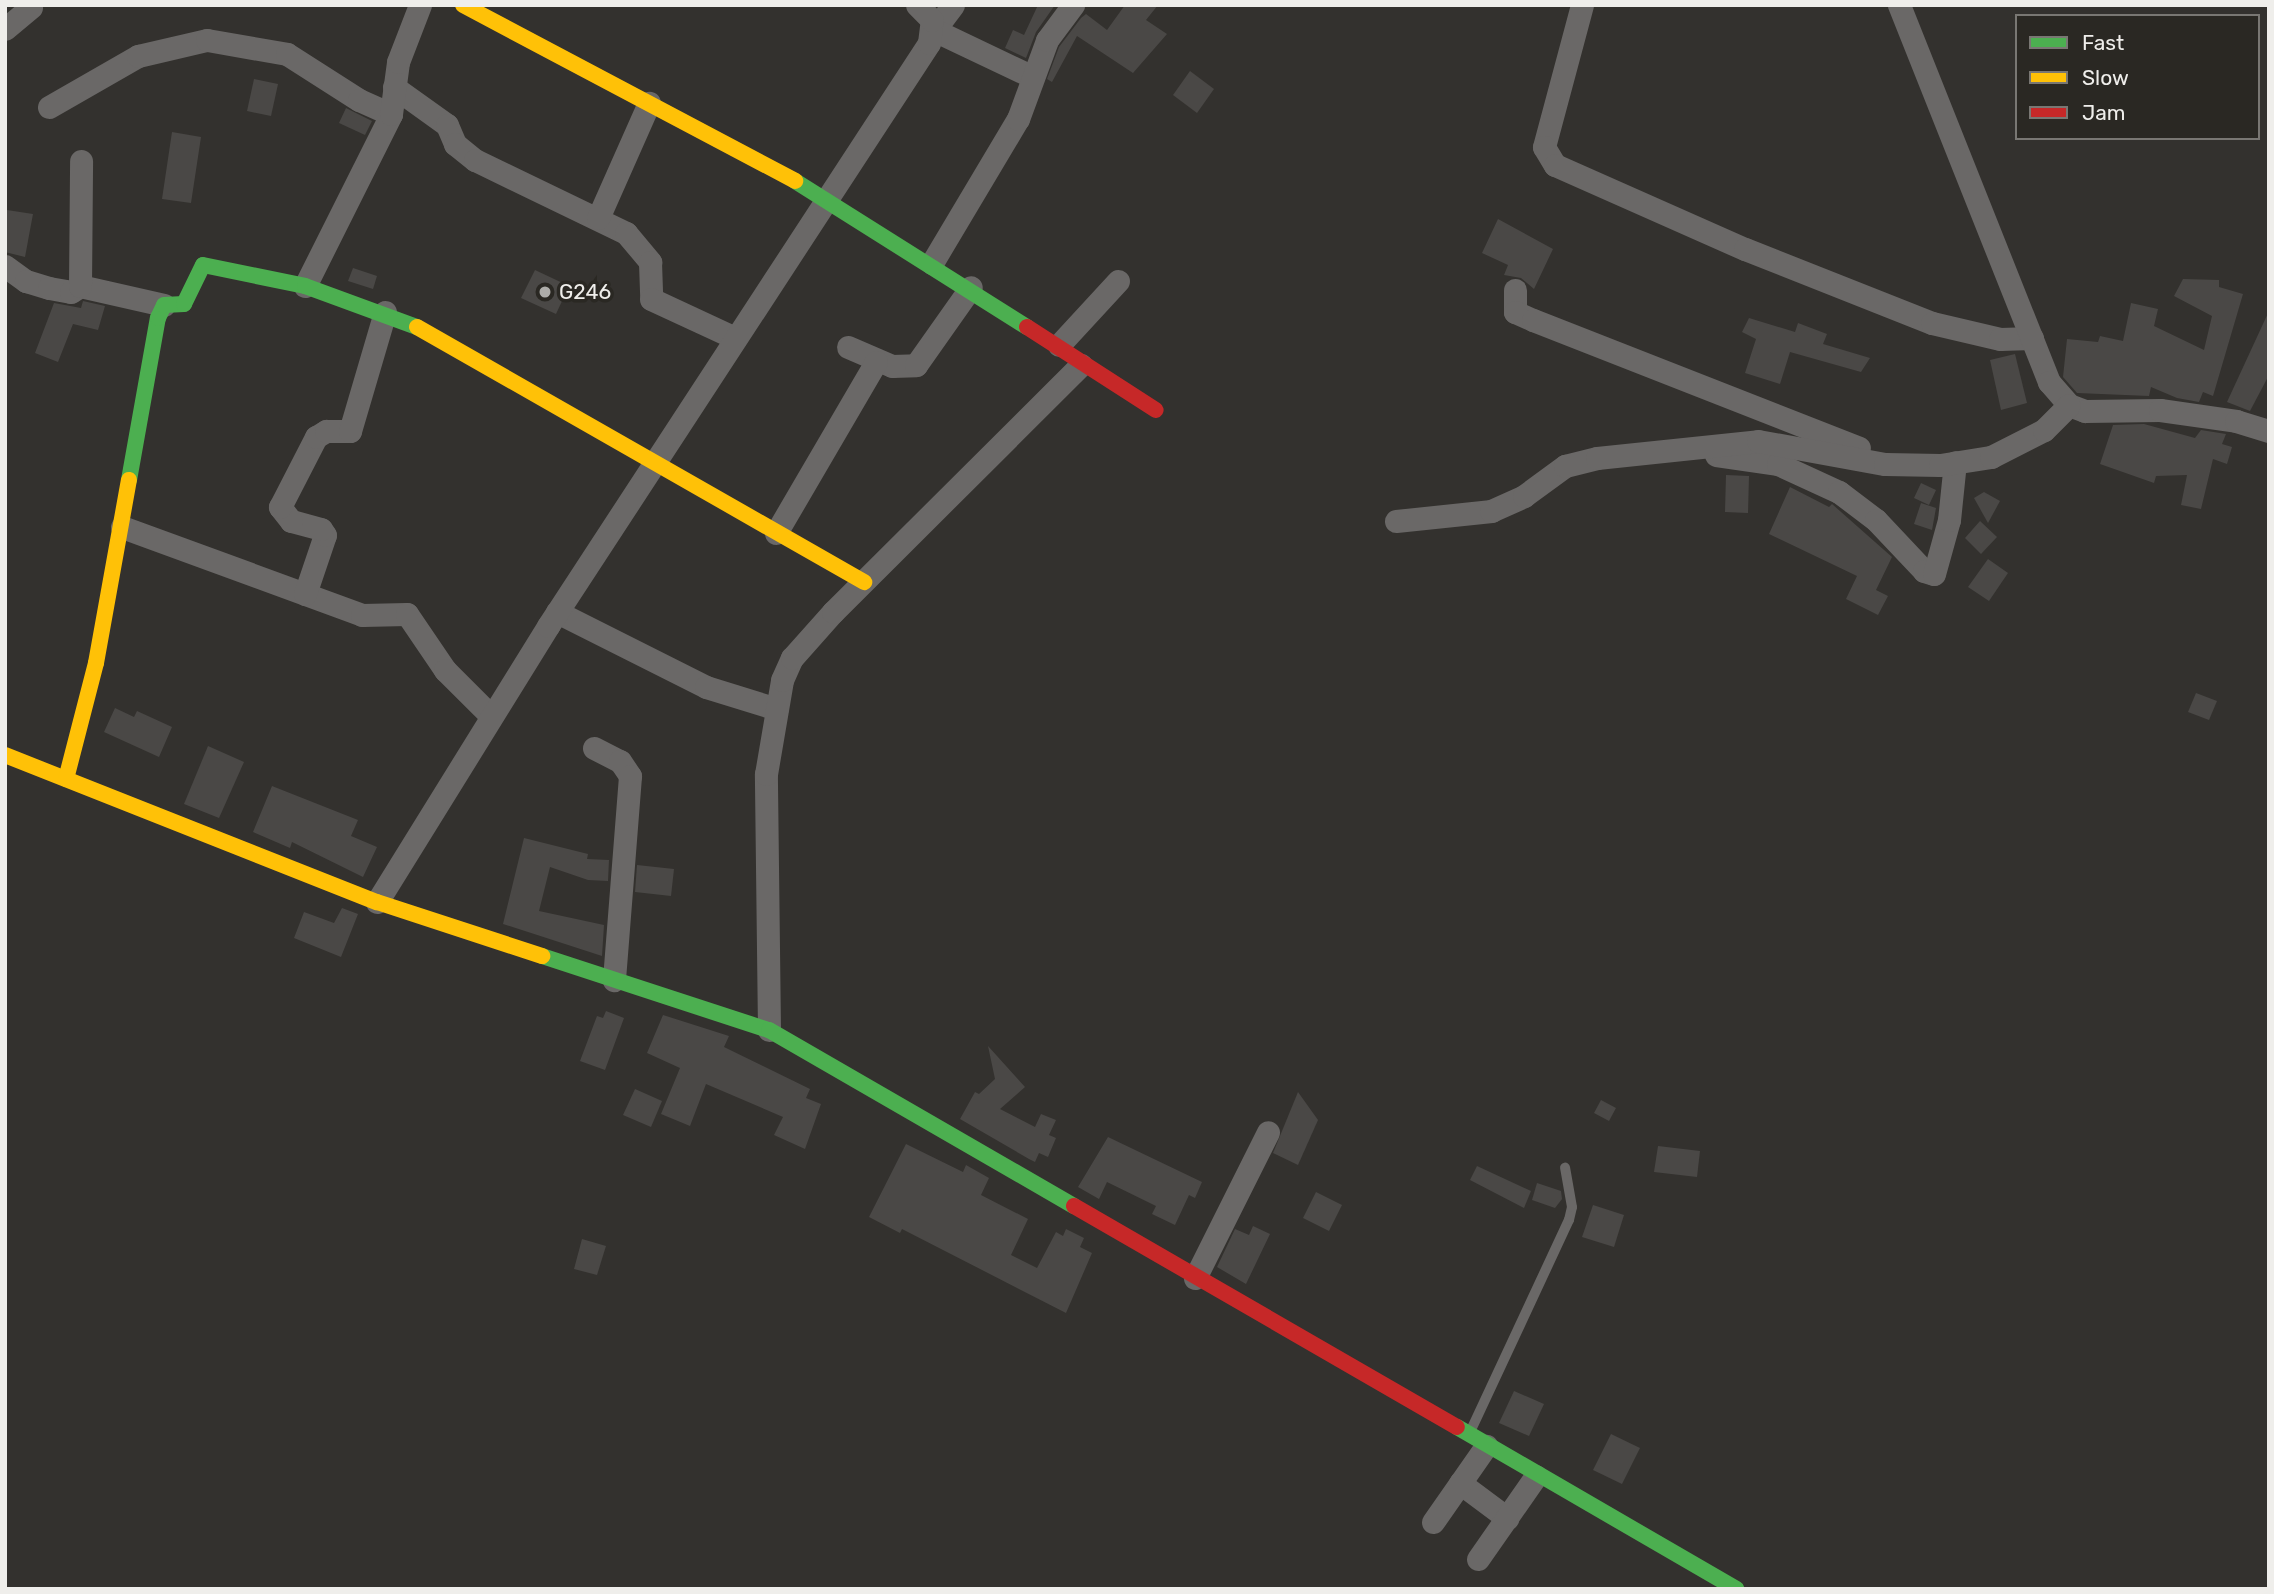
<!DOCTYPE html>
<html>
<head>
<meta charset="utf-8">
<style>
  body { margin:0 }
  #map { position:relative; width:2274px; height:1594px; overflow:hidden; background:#33312e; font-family:Rubik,sans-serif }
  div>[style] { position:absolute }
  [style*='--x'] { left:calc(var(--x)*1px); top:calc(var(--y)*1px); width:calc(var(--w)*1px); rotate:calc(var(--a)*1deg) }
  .building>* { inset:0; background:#4a4846 }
  .lane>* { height:10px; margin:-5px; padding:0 5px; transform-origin:5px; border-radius:5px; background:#6a6867 }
  .street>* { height:23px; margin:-11.5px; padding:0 11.5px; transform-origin:11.5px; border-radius:11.5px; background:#6a6867 }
  .fast>* { height:16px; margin:-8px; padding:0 8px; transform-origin:8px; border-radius:8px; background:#4caf50 }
  .slow>* { height:16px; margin:-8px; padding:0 8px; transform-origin:8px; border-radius:8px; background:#ffc107 }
  .jam>* { height:16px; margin:-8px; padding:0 8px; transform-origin:8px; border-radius:8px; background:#c62828 }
  .dots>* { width:19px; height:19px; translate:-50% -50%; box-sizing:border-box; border:4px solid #2a2823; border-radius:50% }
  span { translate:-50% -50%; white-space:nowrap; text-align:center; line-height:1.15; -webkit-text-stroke:7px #2a2823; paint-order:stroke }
  .poi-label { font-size:21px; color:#efeeeb }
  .left { translate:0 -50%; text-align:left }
  .frame { position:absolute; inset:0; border:7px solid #efeeeb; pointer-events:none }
  .legend { position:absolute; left:2015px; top:14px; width:245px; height:126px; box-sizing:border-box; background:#2a2823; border:2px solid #797773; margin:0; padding:9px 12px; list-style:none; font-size:21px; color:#efeeeb }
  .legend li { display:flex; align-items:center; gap:14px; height:35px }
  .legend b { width:35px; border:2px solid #797773 }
</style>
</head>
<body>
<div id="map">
  <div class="building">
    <i style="clip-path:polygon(1038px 5px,1055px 5px,1036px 32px,1026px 58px,1005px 48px,1013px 30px,1024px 35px)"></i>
    <i style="clip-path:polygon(1125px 5px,1158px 5px,1146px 20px,1167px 34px,1133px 73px,1077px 36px,1052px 82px,1047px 79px,1059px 47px,1081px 18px,1086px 14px,1107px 30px)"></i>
    <i style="clip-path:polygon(1190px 71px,1214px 89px,1197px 113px,1173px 95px)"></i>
    <i style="clip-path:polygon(254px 79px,278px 84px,271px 116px,247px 111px)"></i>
    <i style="clip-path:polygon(346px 108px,372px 121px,365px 135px,339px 123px)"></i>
    <i style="clip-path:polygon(172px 132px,201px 137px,191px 203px,162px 199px)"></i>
    <i style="clip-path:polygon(7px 210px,33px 214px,25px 257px,5px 252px)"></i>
    <i style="clip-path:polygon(1498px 219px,1553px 249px,1534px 289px,1521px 278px,1504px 275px,1508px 265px,1482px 253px)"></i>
    <i style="clip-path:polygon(353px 268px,377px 276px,373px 289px,348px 281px)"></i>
    <i style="clip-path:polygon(535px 270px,569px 286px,556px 314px,521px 298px)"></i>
    <i style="clip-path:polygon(2183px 279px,2219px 280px,2219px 287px,2243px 294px,2213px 396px,2203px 392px,2199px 402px,2177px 398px,2151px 387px,2149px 396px,2077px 393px,2063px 377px,2067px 339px,2098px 342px,2100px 336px,2123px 341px,2131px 303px,2158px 309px,2154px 326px,2204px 350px,2212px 316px,2174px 296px)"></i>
    <i style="clip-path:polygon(83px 301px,105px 306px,98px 330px,73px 324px,58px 362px,35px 353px,54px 303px,81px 308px)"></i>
    <i style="clip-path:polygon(2269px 311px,2269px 375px,2250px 411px,2227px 402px)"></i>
    <i style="clip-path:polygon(1749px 318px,1795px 332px,1798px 323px,1827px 334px,1823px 344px,1870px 358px,1861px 372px,1790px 352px,1780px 384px,1745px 373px,1756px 339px,1742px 332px)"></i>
    <i style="clip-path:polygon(2015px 354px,2027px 403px,2001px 410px,1990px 360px)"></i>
    <i style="clip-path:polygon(2144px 424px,2195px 438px,2201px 430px,2226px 434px,2222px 444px,2232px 447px,2227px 464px,2213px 459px,2201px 509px,2181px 505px,2187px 475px,2156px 476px,2154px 483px,2100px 464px,2113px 425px)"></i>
    <i style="clip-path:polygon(1726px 475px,1749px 476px,1748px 513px,1725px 512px)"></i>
    <i style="clip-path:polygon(1921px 483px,1936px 490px,1929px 505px,1914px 498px)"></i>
    <i style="clip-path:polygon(1790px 487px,1829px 507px,1832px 504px,1892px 557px,1876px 590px,1888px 596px,1878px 615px,1846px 599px,1857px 576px,1769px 534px)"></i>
    <i style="clip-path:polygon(1984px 492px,2000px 501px,1988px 523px,1974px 498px)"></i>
    <i style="clip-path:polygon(1921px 503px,1936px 508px,1932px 530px,1914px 524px)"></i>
    <i style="clip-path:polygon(1980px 521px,1997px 537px,1981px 554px,1965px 538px)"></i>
    <i style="clip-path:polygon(1988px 559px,2008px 573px,1989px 601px,1968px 587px)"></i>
    <i style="clip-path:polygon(2196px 693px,2217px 701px,2209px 720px,2188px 712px)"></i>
    <i style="clip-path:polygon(115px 708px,134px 717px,137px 711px,172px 727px,159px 757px,104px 732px)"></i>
    <i style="clip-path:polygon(208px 746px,244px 762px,219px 818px,184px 804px)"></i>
    <i style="clip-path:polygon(272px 786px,358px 820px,351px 836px,377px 847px,363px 877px,292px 842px,290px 848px,253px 832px)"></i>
    <i style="clip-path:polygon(524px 838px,588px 854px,587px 859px,609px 860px,608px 881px,588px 880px,550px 867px,539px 911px,604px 925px,602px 956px,503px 924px)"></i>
    <i style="clip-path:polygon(637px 865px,674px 869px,671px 896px,635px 892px)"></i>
    <i style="clip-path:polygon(342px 908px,358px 914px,341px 957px,294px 938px,304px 912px,334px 923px)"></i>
    <i style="clip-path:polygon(606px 1011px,624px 1018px,605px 1070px,580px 1061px,597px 1016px,603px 1018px)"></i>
    <i style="clip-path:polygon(663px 1015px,729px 1036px,724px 1047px,810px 1089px,806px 1098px,821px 1104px,805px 1149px,774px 1135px,783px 1117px,706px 1084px,690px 1126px,661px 1114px,680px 1068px,647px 1053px)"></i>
    <i style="clip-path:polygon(988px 1046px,1025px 1087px,1000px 1109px,1035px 1127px,1041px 1114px,1056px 1120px,1049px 1135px,1056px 1138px,1048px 1157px,1039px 1153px,1035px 1162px,1029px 1159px,960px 1119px,975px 1092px,979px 1094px,995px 1079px)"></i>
    <i style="clip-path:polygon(635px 1089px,662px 1101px,651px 1127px,623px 1115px)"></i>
    <i style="clip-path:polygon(1298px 1092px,1318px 1120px,1298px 1165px,1273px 1153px)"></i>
    <i style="clip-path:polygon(1601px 1100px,1616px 1108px,1609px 1121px,1594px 1113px)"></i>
    <i style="clip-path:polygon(1108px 1137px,1202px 1182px,1195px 1198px,1189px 1195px,1175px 1225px,1152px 1214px,1156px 1206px,1107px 1182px,1099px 1199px,1078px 1187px)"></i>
    <i style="clip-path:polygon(906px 1144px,963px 1172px,966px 1165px,989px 1178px,981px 1195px,1028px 1219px,1011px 1255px,1037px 1268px,1056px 1232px,1063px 1236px,1066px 1229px,1084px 1238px,1080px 1247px,1092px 1253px,1066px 1313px,902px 1229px,900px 1233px,869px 1217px)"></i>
    <i style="clip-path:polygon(1658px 1146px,1700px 1151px,1697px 1177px,1654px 1172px)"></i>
    <i style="clip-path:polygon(1477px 1166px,1531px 1191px,1524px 1208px,1470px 1180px)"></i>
    <i style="clip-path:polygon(1537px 1183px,1561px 1191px,1562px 1199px,1555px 1208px,1532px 1200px)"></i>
    <i style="clip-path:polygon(1316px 1192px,1342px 1205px,1329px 1231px,1303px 1218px)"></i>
    <i style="clip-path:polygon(1593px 1205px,1624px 1215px,1614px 1247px,1582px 1237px)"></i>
    <i style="clip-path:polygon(1253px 1226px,1270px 1234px,1246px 1284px,1217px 1267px,1235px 1229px,1249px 1235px)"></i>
    <i style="clip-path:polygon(582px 1239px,606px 1246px,597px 1275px,574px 1269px)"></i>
    <i style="clip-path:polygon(1514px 1391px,1544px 1404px,1529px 1436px,1499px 1423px)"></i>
    <i style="clip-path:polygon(1611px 1434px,1640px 1448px,1622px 1484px,1593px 1470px)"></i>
  </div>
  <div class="lane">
    <i style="--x:1471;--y:1430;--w:232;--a:-65"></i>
    <i style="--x:1569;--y:1220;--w:13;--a:-77"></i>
    <i style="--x:1572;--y:1207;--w:40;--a:-100"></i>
  </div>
  <div class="street">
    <i style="--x:953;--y:5;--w:31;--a:127"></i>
    <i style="--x:934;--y:30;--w:107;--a:25.4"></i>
    <i style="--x:1582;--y:5;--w:147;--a:105"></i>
    <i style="--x:1544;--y:147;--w:21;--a:59"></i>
    <i style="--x:1555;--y:165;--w:208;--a:23.9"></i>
    <i style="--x:1745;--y:249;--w:201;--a:21.6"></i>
    <i style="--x:1932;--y:323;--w:70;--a:13.2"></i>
    <i style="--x:2000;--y:339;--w:32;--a:-2"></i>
    <i style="--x:1899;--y:5;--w:406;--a:68.3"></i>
    <i style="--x:2049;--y:382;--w:30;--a:49"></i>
    <i style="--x:2069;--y:405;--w:17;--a:21"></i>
    <i style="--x:2085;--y:411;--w:75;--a:-0.8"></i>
    <i style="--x:2160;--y:410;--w:77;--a:8.2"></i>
    <i style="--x:2236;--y:421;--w:34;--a:17"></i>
    <i style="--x:5;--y:29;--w:34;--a:-40"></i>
    <i style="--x:394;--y:87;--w:65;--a:35.6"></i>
    <i style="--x:447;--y:125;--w:21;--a:67"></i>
    <i style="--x:455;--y:144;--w:26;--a:39"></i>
    <i style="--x:475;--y:160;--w:168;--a:25.8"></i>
    <i style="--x:626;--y:233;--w:38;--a:50"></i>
    <i style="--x:650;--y:262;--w:37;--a:88"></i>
    <i style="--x:651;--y:299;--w:93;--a:24.9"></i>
    <i style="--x:49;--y:107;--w:103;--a:-29.8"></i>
    <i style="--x:138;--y:56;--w:71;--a:-13.1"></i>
    <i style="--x:207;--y:40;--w:81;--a:9.9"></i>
    <i style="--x:287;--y:54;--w:85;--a:32.6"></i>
    <i style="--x:359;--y:100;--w:35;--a:24"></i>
    <i style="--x:598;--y:218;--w:126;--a:-66.1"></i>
    <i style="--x:932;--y:263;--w:168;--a:-59.2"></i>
    <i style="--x:1018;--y:119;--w:84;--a:-69.8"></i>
    <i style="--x:1047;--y:40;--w:44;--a:-53.4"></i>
    <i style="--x:5;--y:266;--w:26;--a:36"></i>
    <i style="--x:26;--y:281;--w:24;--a:17"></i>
    <i style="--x:49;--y:288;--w:22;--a:10"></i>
    <i style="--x:71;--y:292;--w:11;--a:-34"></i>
    <i style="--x:80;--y:286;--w:86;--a:12.7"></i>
    <i style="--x:80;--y:286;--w:125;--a:-89.5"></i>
    <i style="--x:305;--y:286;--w:192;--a:-63.4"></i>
    <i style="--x:391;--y:114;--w:52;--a:-82.3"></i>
    <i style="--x:398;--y:62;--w:61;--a:-68.9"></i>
    <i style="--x:1515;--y:290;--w:22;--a:90"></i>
    <i style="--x:1515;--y:312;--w:20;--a:24"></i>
    <i style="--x:1533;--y:320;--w:350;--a:21.4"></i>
    <i style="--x:1059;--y:345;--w:87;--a:-47.3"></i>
    <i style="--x:848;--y:347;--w:48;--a:23.4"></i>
    <i style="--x:892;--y:366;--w:24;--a:-2"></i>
    <i style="--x:916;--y:365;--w:95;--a:-54.8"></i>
    <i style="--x:1716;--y:455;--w:63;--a:8.3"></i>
    <i style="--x:1778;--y:464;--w:67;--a:24.7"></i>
    <i style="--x:1839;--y:492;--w:46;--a:37.1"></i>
    <i style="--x:1876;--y:520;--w:70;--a:46.7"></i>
    <i style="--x:1924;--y:571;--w:10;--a:17"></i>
    <i style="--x:1934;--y:574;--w:56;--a:-74.5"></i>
    <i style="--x:1949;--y:520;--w:58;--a:-84.1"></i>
    <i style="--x:1396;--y:521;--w:96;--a:-6"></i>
    <i style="--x:1491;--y:511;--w:36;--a:-24"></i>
    <i style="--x:1524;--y:496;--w:51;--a:-36.2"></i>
    <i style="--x:1565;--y:466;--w:33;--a:-14"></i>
    <i style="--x:1597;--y:458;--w:162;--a:-6"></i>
    <i style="--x:1758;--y:441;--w:129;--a:10.3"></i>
    <i style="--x:1885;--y:464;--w:55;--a:1"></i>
    <i style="--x:1940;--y:465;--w:52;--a:-8.9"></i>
    <i style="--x:1991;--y:457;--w:59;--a:-27"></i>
    <i style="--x:2044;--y:430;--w:35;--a:-45"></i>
    <i style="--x:122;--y:527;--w:256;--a:20.1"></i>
    <i style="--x:362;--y:615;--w:45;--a:-1.3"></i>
    <i style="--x:407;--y:614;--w:68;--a:55.8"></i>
    <i style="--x:445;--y:670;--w:65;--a:45"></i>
    <i style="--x:776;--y:533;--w:198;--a:-59.7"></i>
    <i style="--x:305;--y:594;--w:62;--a:-71.3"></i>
    <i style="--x:325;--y:535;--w:7;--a:-124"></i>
    <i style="--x:321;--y:529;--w:31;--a:-165"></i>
    <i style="--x:291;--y:521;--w:18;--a:-128"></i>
    <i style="--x:280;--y:507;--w:79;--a:-62.8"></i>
    <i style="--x:316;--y:437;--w:12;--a:-31"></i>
    <i style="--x:326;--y:431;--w:24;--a:0"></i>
    <i style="--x:350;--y:431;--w:124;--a:-73.6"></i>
    <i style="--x:557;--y:612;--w:167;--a:26.7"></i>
    <i style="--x:706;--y:687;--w:74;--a:17.2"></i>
    <i style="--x:594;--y:748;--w:29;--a:27"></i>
    <i style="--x:620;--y:761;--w:18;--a:56"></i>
    <i style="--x:630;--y:776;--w:205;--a:94.5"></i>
    <i style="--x:377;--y:902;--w:325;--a:-58.2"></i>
    <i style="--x:548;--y:626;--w:696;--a:-56.83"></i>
    <i style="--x:929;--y:43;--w:23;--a:-83"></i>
    <i style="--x:932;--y:20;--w:21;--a:-135"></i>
    <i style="--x:769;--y:1030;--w:256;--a:-90.7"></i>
    <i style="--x:766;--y:774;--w:95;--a:-80.3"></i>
    <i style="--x:782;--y:680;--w:24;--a:-66"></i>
    <i style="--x:792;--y:658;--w:62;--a:-48.3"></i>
    <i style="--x:833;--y:612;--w:350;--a:-44.9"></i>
    <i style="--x:1195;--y:1278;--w:163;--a:-63.4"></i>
    <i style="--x:1460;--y:1483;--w:59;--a:36.7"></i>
    <i style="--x:1433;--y:1522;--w:93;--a:-55.1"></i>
    <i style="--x:1478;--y:1559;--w:101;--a:-55.1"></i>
  </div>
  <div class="fast">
    <i style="--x:795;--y:181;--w:274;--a:32.2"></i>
    <i style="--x:129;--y:480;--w:165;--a:-79.9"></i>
    <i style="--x:158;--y:318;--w:14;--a:-65"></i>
    <i style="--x:164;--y:305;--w:20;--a:-3"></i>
    <i style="--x:184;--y:304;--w:43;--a:-64"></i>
    <i style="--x:203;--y:265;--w:104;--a:11.6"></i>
    <i style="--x:305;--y:286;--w:119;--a:20.1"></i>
    <i style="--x:542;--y:956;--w:239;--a:18.1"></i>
    <i style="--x:769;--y:1030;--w:352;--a:30"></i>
    <i style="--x:1457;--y:1427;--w:323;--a:30.1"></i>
  </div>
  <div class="slow">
    <i style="--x:463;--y:5;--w:376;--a:27.9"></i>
    <i style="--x:417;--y:327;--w:515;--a:29.7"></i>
    <i style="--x:5;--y:755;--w:400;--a:21.6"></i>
    <i style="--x:377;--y:902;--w:174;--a:18.1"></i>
    <i style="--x:66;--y:779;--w:120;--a:-75.5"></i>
    <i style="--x:96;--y:663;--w:186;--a:-79.8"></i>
  </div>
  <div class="jam">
    <i style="--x:1027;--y:327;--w:153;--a:32.8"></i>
    <i style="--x:1074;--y:1206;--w:442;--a:30"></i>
  </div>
  <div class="dots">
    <i style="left:545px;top:292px;background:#adaca9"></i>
  </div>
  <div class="poi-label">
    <span class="left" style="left:559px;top:292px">G246</span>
  </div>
  <div class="frame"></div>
  <ul class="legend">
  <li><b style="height:9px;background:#4caf50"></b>Fast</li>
  <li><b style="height:9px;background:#ffc107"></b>Slow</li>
  <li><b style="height:9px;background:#c62828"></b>Jam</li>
  </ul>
</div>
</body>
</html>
